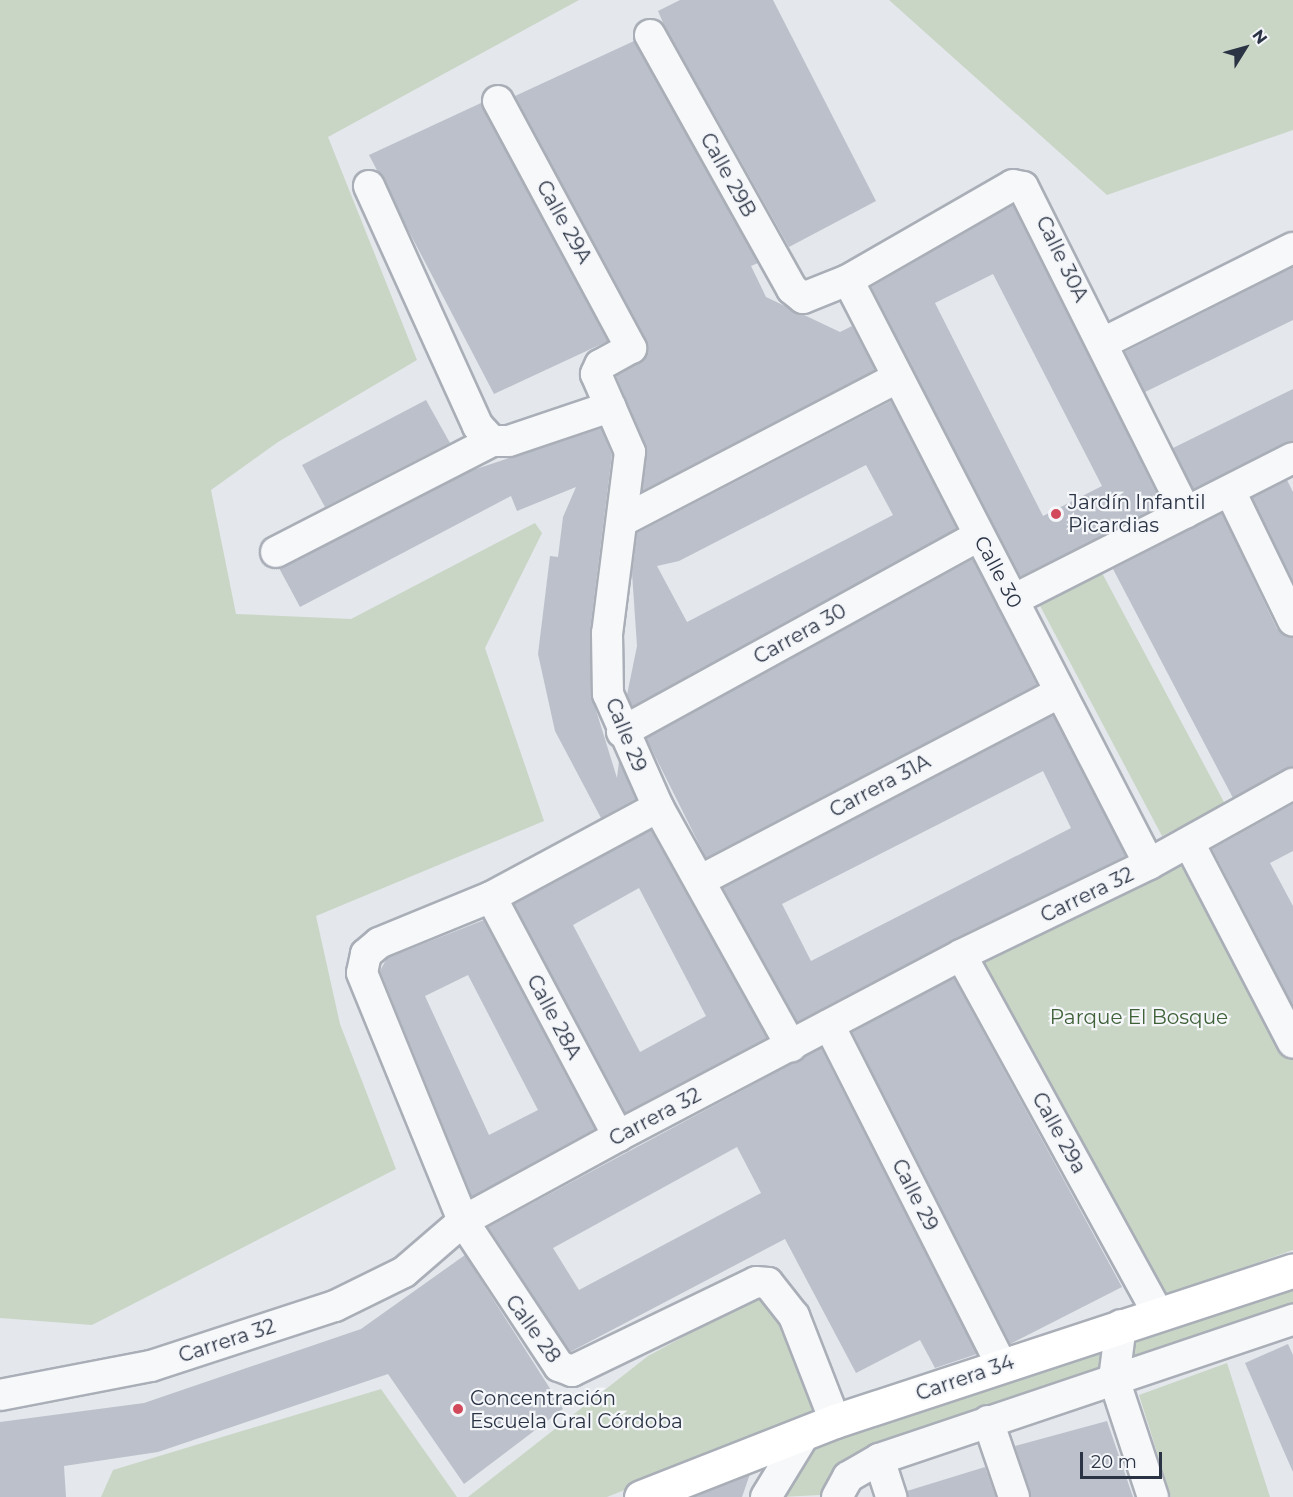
<!DOCTYPE html>
<html>
<head>
<meta charset="utf-8">
<style>
  body { margin:0 }
  #map { position:relative; width:1293px; height:1497px; overflow:hidden; background:#e4e7ec; font-family:Montserrat,sans-serif }
  div>[style] { position:absolute }
  [style*='--x'] { left:calc(var(--x)*1px); top:calc(var(--y)*1px); width:calc(var(--w)*1px); rotate:calc(var(--a)*1deg) }
  .green>* { inset:0; background:#c9d6c5 }
  .building>* { inset:0; background:#bbc0ca }
  .roads { filter:drop-shadow(2px 0 #a9aeb7) drop-shadow(-2px 0 #a9aeb7) drop-shadow(0 2px #a9aeb7) drop-shadow(0 -2px #a9aeb7) }
  .minor>* { height:30px; margin:-15px; padding:0 15px; transform-origin:15px; border-radius:15px; background:#f7f8fa }
  .major>* { height:33px; margin:-16.5px; padding:0 16.5px; transform-origin:16.5px; border-radius:16.5px; background:#fff }
  .dots>* { width:16px; height:16px; translate:-50% -50%; box-sizing:border-box; border:3px solid #f4f6f9; border-radius:50% }
  span { translate:-50% -50%; white-space:nowrap; text-align:center; line-height:1.15; -webkit-text-stroke:4.5px #f4f6f9; paint-order:stroke }
  .street-label { font-size:20px; color:#2b3445 }
  .poi-label { font-size:20px; color:#2b3445 }
  .left { translate:0 -50%; text-align:left }
  .park-label { font-size:20px; color:#3f6138 }
  .north { position:absolute; left:1215px; top:18px; width:60px; height:60px; -webkit-text-stroke:4px #f4f6f9; paint-order:stroke; rotate:53deg; font-size:16px; font-weight:700; line-height:24px; text-align:center; color:#2b3445 }
  .north::after { content:''; display:block; margin:auto; width:21px; height:27px; background:#2b3445; clip-path:polygon(50% 0,100% 100%,50% 72%,0 100%) }
  .scale { position:absolute; left:1080px; top:1452px; width:82px; height:27px; box-sizing:border-box; border:3px solid #2b3445; border-top:0; padding-left:8px; font-size:18px; line-height:21px; white-space:nowrap; color:#2b3445; -webkit-text-stroke:4px #f4f6f9; paint-order:stroke }
</style>
</head>
<body>
<div id="map">
  <div class="green">
    <i style="clip-path:polygon(0 0,579px 0,328px 137px,417px 360px,278px 442px,211px 490px,236px 614px,351px 619px,535px 523px,542px 533px,485px 648px,544px 821px,316px 916px,340px 1024px,396px 1169px,92px 1325px,0 1318px)"></i>
    <i style="clip-path:polygon(889px 0,1293px 0,1293px 130px,1107px 195px)"></i>
    <i style="clip-path:polygon(1101px 571px,1225px 804px,1162px 836px,1038px 602px)"></i>
    <i style="clip-path:polygon(1190px 857px,1293px 1056px,1293px 1250px,1159px 1298px,976px 967px)"></i>
    <i style="clip-path:polygon(1293px 1281px,1293px 1307px,1129px 1364px,1132px 1335px)"></i>
    <i style="clip-path:polygon(760px 1295px,781px 1318px,818px 1413px,607px 1497px,468px 1497px,648px 1356px)"></i>
    <i style="clip-path:polygon(1107px 1344px,1101px 1370px,853px 1454px,820px 1495px,781px 1497px,814px 1442px)"></i>
    <i style="clip-path:polygon(1227px 1363px,1270px 1497px,1171px 1497px,1139px 1395px)"></i>
    <i style="clip-path:polygon(381px 1389px,457px 1497px,101px 1497px,113px 1470px)"></i>
  </div>
  <div class="building">
    <i style="clip-path:polygon(680px 0,773px 0,876px 201px,789px 247px,664px 25px,658px 11px)"></i>
    <i style="clip-path:polygon(634px 41px,758px 263px,751px 266px,766px 297px,840px 332px,852px 326px,875px 370px,642px 491px,646px 446px,616px 376px,645px 357px,646px 340px,515px 96px)"></i>
    <i style="clip-path:polygon(481px 103px,608px 341px,494px 394px,369px 155px)"></i>
    <i style="clip-path:polygon(evenodd,1013px 205px,1163px 505px,1020px 577px,871px 287px,1013px 205px,993px 274px,1102px 486px,1043px 516px,935px 303px,993px 274px)"></i>
    <i style="clip-path:polygon(1293px 267px,1293px 320px,1145px 392px,1125px 352px)"></i>
    <i style="clip-path:polygon(1293px 389px,1293px 441px,1193px 489px,1173px 448px)"></i>
    <i style="clip-path:polygon(426px 400px,450px 443px,325px 507px,302px 465px)"></i>
    <i style="clip-path:polygon(evenodd,891px 401px,957px 529px,632px 707px,627px 695px,637px 646px,632px 573px,637px 533px,891px 401px,866px 465px,893px 515px,687px 622px,657px 566px,679px 561px,866px 465px)"></i>
    <i style="clip-path:polygon(601px 428px,612px 455px,590px 631px,591px 694px,617px 778px,619px 761px,636px 799px,601px 818px,555px 731px,538px 654px,550px 556px,558px 557px,563px 517px,576px 487px,517px 511px,511px 496px,300px 607px,279px 568px,473px 470px)"></i>
    <i style="clip-path:polygon(1287px 480px,1293px 492px,1293px 581px,1252px 498px)"></i>
    <i style="clip-path:polygon(1222px 513px,1277px 629px,1293px 638px,1293px 767px,1233px 798px,1113px 569px)"></i>
    <i style="clip-path:polygon(973px 559px,1037px 685px,706px 858px,646px 738px)"></i>
    <i style="clip-path:polygon(evenodd,1053px 715px,1126px 856px,797px 1022px,723px 888px,1053px 715px,1043px 771px,1071px 828px,811px 961px,782px 904px,1043px 771px)"></i>
    <i style="clip-path:polygon(1293px 804px,1293px 851px,1270px 863px,1293px 906px,1293px 1006px,1212px 849px)"></i>
    <i style="clip-path:polygon(evenodd,651px 830px,767px 1038px,625px 1113px,514px 904px,651px 830px,639px 888px,706px 1016px,640px 1052px,573px 925px,639px 888px)"></i>
    <i style="clip-path:polygon(evenodd,484px 920px,595px 1129px,472px 1197px,380px 971px,387px 958px,484px 920px,468px 975px,538px 1110px,489px 1135px,425px 996px,468px 975px)"></i>
    <i style="clip-path:polygon(954px 978px,1122px 1287px,1010px 1344px,852px 1032px)"></i>
    <i style="clip-path:polygon(evenodd,821px 1048px,977px 1354px,935px 1368px,920px 1340px,856px 1373px,785px 1239px,570px 1352px,488px 1227px,821px 1048px,737px 1147px,761px 1193px,579px 1290px,553px 1248px,737px 1147px)"></i>
    <i style="clip-path:polygon(465px 1255px,563px 1409px,464px 1484px,388px 1374px,158px 1452px,64px 1466px,66px 1497px,0 1497px,0 1422px,144px 1403px,361px 1329px)"></i>
    <i style="clip-path:polygon(1288px 1344px,1293px 1355px,1293px 1472px,1245px 1363px)"></i>
    <i style="clip-path:polygon(1107px 1421px,1133px 1497px,1031px 1497px,1015px 1446px)"></i>
    <i style="clip-path:polygon(985px 1467px,996px 1497px,908px 1497px,907px 1491px)"></i>
    <i style="clip-path:polygon(750px 1474px,742px 1497px,692px 1497px)"></i>
  </div>
  <div class="roads">
    <div class="minor">
      <i style="--x:650;--y:35;--w:291;--a:60.8"></i>
      <i style="--x:792;--y:289;--w:14;--a:39"></i>
      <i style="--x:803;--y:298;--w:48;--a:-21.8"></i>
      <i style="--x:848;--y:280;--w:190;--a:-29.9"></i>
      <i style="--x:1013;--y:185;--w:10;--a:11"></i>
      <i style="--x:1023;--y:187;--w:364;--a:63.4"></i>
      <i style="--x:498;--y:101;--w:281;--a:61.7"></i>
      <i style="--x:631;--y:348;--w:35;--a:151"></i>
      <i style="--x:600;--y:365;--w:10;--a:114"></i>
      <i style="--x:596;--y:374;--w:85;--a:66.4"></i>
      <i style="--x:630;--y:452;--w:182;--a:97.2"></i>
      <i style="--x:607;--y:633;--w:61;--a:89.1"></i>
      <i style="--x:608;--y:694;--w:124;--a:66.1"></i>
      <i style="--x:658;--y:807;--w:274;--a:60.9"></i>
      <i style="--x:369;--y:186;--w:264;--a:65.6"></i>
      <i style="--x:478;--y:426;--w:21;--a:47"></i>
      <i style="--x:492;--y:441;--w:17;--a:0"></i>
      <i style="--x:509;--y:441;--w:107;--a:-18.6"></i>
      <i style="--x:848;--y:280;--w:657;--a:62.73"></i>
      <i style="--x:1103;--y:343;--w:212;--a:-26.6"></i>
      <i style="--x:1230;--y:491;--w:144;--a:64.1"></i>
      <i style="--x:624;--y:520;--w:308;--a:-27.5"></i>
      <i style="--x:276;--y:552;--w:243;--a:-27.2"></i>
      <i style="--x:1013;--y:600;--w:314;--a:-26.9"></i>
      <i style="--x:622;--y:732;--w:407;--a:-28.8"></i>
      <i style="--x:658;--y:807;--w:190;--a:151.7"></i>
      <i style="--x:491;--y:897;--w:121;--a:157.7"></i>
      <i style="--x:379;--y:943;--w:17;--a:140"></i>
      <i style="--x:366;--y:954;--w:19;--a:102"></i>
      <i style="--x:362;--y:973;--w:268;--a:67.8"></i>
      <i style="--x:463;--y:1221;--w:174;--a:56.5"></i>
      <i style="--x:559;--y:1366;--w:14;--a:21"></i>
      <i style="--x:572;--y:1371;--w:204;--a:-25.8"></i>
      <i style="--x:756;--y:1282;--w:12;--a:5"></i>
      <i style="--x:768;--y:1283;--w:42;--a:51.8"></i>
      <i style="--x:794;--y:1316;--w:113;--a:68.7"></i>
      <i style="--x:1189;--y:843;--w:225;--a:62.5"></i>
      <i style="--x:701;--y:880;--w:405;--a:-27.6"></i>
      <i style="--x:491;--y:897;--w:271;--a:62"></i>
      <i style="--x:961;--y:955;--w:407;--a:61.2"></i>
      <i style="--x:829;--y:1025;--w:382;--a:63.1"></i>
      <i style="--x:1121;--y:1325;--w:54;--a:97.4"></i>
      <i style="--x:1114;--y:1379;--w:124;--a:71.7"></i>
      <i style="--x:0;--y:1395;--w:154;--a:-10.9"></i>
      <i style="--x:151;--y:1366;--w:194;--a:-18.1"></i>
      <i style="--x:335;--y:1306;--w:77;--a:-26.2"></i>
      <i style="--x:404;--y:1272;--w:78;--a:-40.8"></i>
      <i style="--x:463;--y:1221;--w:177;--a:-28.7"></i>
      <i style="--x:618;--y:1136;--w:388;--a:-27.8"></i>
      <i style="--x:961;--y:955;--w:209;--a:-25.8"></i>
      <i style="--x:1149;--y:864;--w:165;--a:-29.1"></i>
      <i style="--x:988;--y:1421;--w:80;--a:71.1"></i>
      <i style="--x:879;--y:1459;--w:40;--a:72"></i>
      <i style="--x:766;--y:1497;--w:73;--a:-58.5"></i>
      <i style="--x:837;--y:1497;--w:23;--a:-61"></i>
      <i style="--x:848;--y:1477;--w:36;--a:-30"></i>
      <i style="--x:879;--y:1459;--w:437;--a:-18.6"></i>
    </div>
    <div class="major">
      <i style="--x:641;--y:1497;--w:208;--a:-21.4"></i>
      <i style="--x:835;--y:1421;--w:482;--a:-18.2"></i>
    </div>
  </div>
  <div class="dots">
    <i style="left:1056px;top:514px;background:#d1495b"></i>
    <i style="left:458px;top:1409px;background:#d1495b"></i>
  </div>
  <div class="street-label">
    <span style="left:728px;top:175px;rotate:61deg">Calle 29B</span>
    <span style="left:564px;top:222px;rotate:61deg">Calle 29A</span>
    <span style="left:1062px;top:259px;rotate:64deg">Calle 30A</span>
    <span style="left:998px;top:572px;rotate:62deg">Calle 30</span>
    <span style="left:800px;top:634px;rotate:-29deg">Carrera 30</span>
    <span style="left:626px;top:735px;rotate:68deg">Calle 29</span>
    <span style="left:880px;top:786px;rotate:-28deg">Carrera 31A</span>
    <span style="left:1087px;top:895px;rotate:-26deg">Carrera 32</span>
    <span style="left:554px;top:1017px;rotate:62deg">Calle 28A</span>
    <span style="left:655px;top:1117px;rotate:-28deg">Carrera 32</span>
    <span style="left:1059px;top:1133px;rotate:61deg">Calle 29a</span>
    <span style="left:915px;top:1195px;rotate:63deg">Calle 29</span>
    <span style="left:533px;top:1329px;rotate:54deg">Calle 28</span>
    <span style="left:227px;top:1341px;rotate:-18deg">Carrera 32</span>
    <span style="left:965px;top:1378px;rotate:-19deg">Carrera 34</span>
  </div>
  <div class="poi-label">
    <span class="left" style="left:1068px;top:514px">Jardín Infantil<br>Picardias</span>
    <span class="left" style="left:470px;top:1410px">Concentración<br>Escuela Gral Córdoba</span>
  </div>
  <div class="park-label">
    <span style="left:1139px;top:1017px">Parque El Bosque</span>
  </div>
  <div class="north">N</div>
  <div class="scale">20 m</div>
</div>
</body>
</html>
